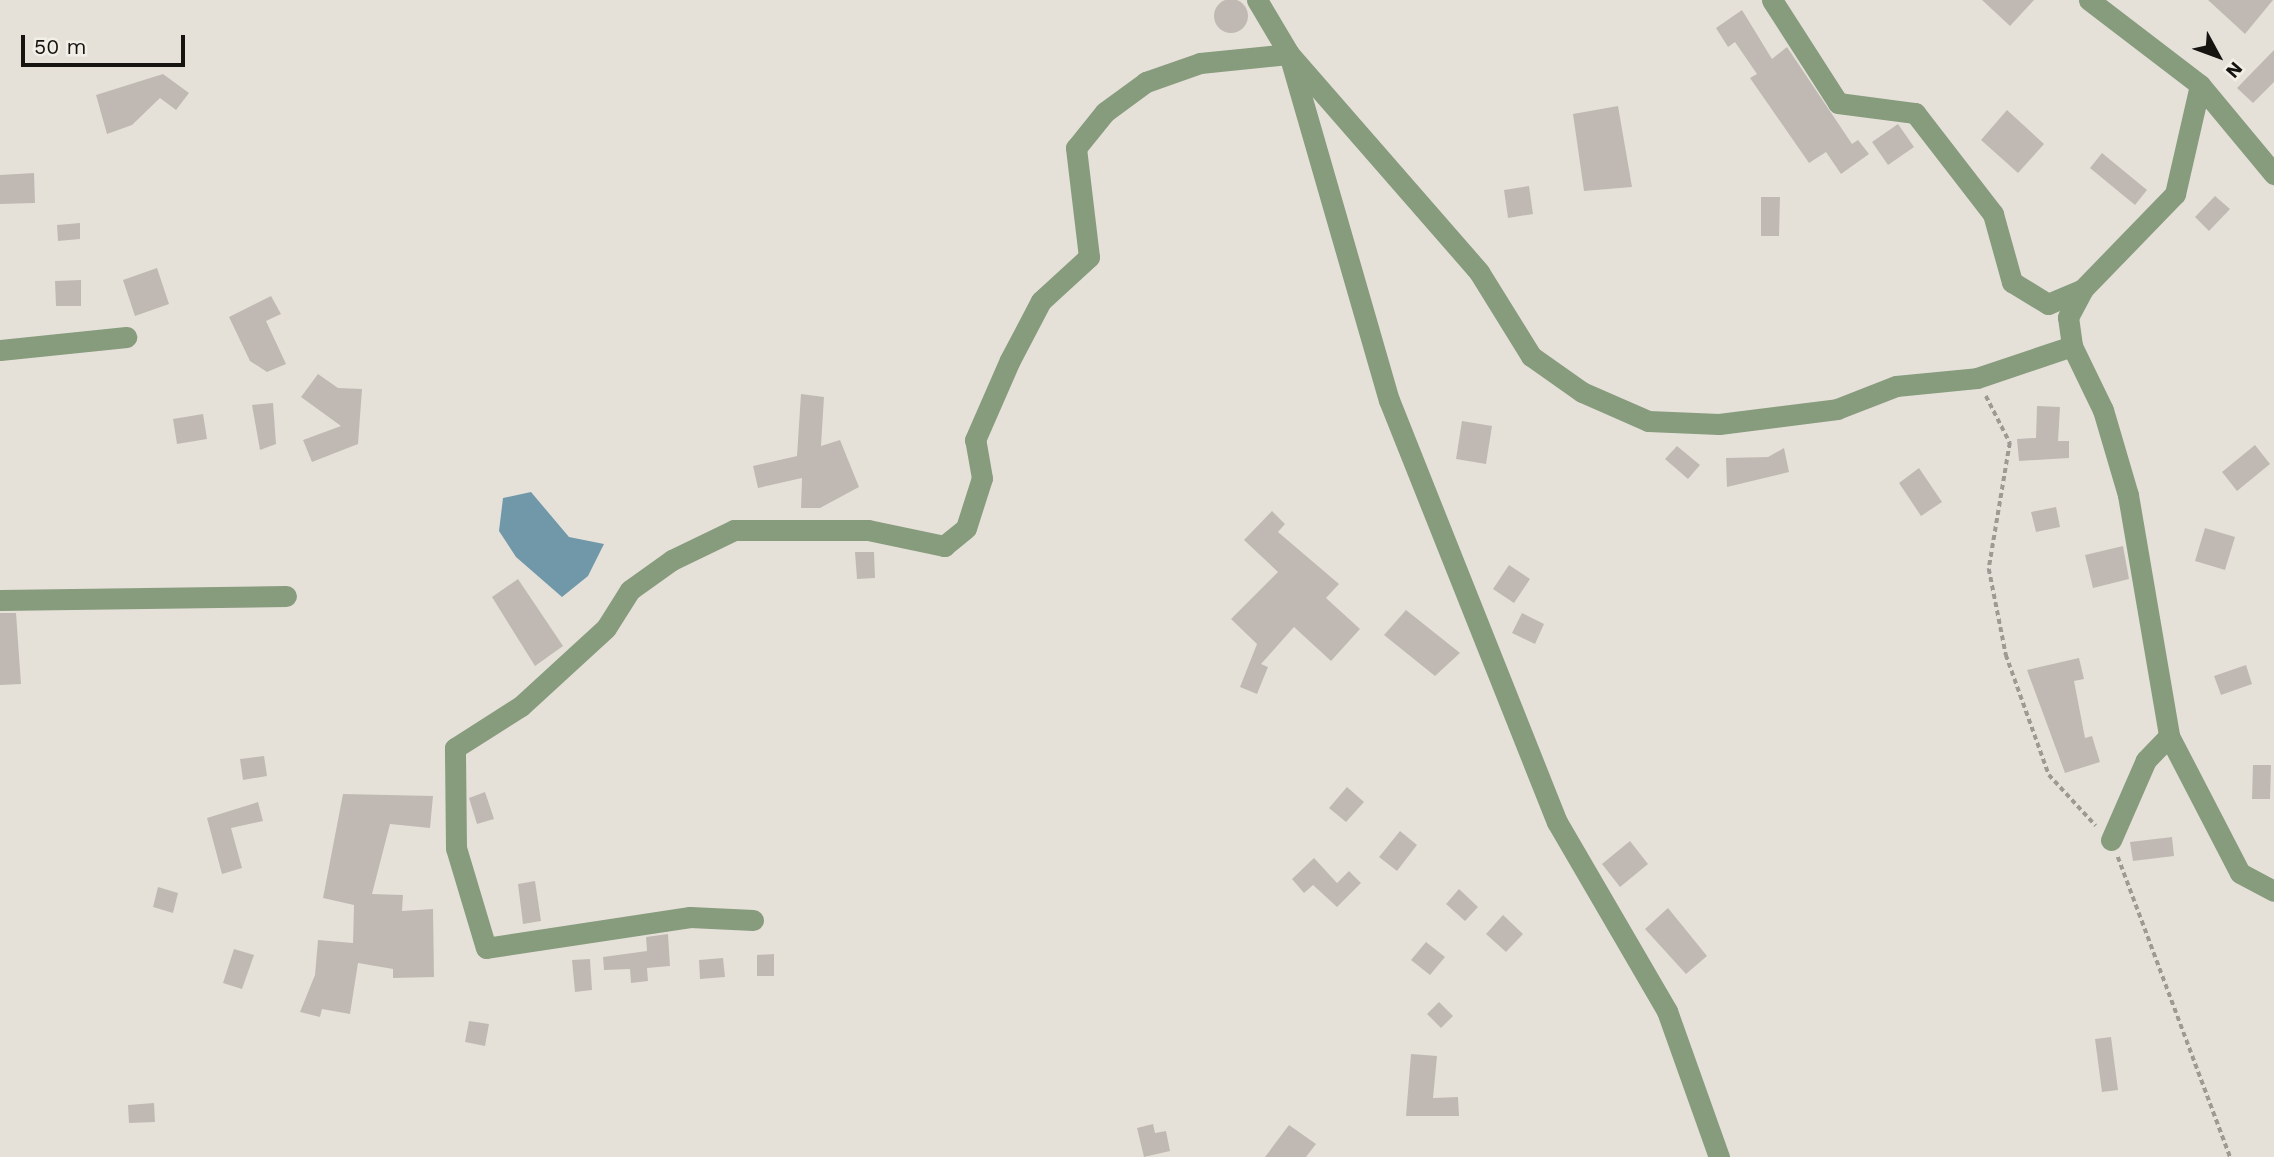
<!DOCTYPE html>
<html>
<head>
<meta charset="utf-8">
<style>
  body { margin:0 }
  #map { position:relative; width:2274px; height:1157px; overflow:hidden; background:#e5e1d9; font-family:"Work Sans",sans-serif }
  div>[style] { position:absolute }
  [style*='--x'] { left:calc(var(--x)*1px); top:calc(var(--y)*1px); width:calc(var(--w)*1px); rotate:calc(var(--a)*1deg) }
  .water>* { inset:0; background:#7198a9 }
  .building>* { inset:0; background:#c0b9b3 }
  .round { border-radius:50% }
  .path>* { height:3.5px; margin-top:-1.75px; transform-origin:0; background:repeating-linear-gradient(90deg,#9d9a94 0 5px,transparent 0 8.5px) }
  .minor>* { height:21px; margin:-10.5px; padding:0 10.5px; transform-origin:10.5px; border-radius:10.5px; background:#879b7d }
  span { translate:-50% -50%; white-space:nowrap; text-align:center; line-height:1.15; -webkit-text-stroke:7px #f2efe7; paint-order:stroke }
  .north { position:absolute; left:2183px; top:21px; width:70px; height:70px; -webkit-text-stroke:5px #f2efe7; paint-order:stroke; rotate:131deg; font-size:19px; font-weight:700; line-height:28px; text-align:center; color:#151411 }
  .north::after { content:''; display:block; margin:auto; width:24px; height:32px; background:#151411; clip-path:polygon(50% 0,100% 100%,50% 72%,0 100%) }
  .scale { position:absolute; left:21px; top:35px; width:164px; height:32px; box-sizing:border-box; border:4px solid #151411; border-top:0; padding-left:9px; font-size:21px; line-height:24px; white-space:nowrap; color:#151411; -webkit-text-stroke:5px #f2efe7; paint-order:stroke }
</style>
</head>
<body>
<div id="map">
  <div class="water">
    <i style="clip-path:polygon(531px 492px,569px 537px,604px 544px,588px 576px,562px 597px,516px 557px,499px 531px,503px 498px)"></i>
  </div>
  <div class="building">
    <i class="round" style="left:1214px;top:-1px;width:34px;height:34px"></i>
    <i style="clip-path:polygon(1982px 0,2034px 0,2010px 26px)"></i>
    <i style="clip-path:polygon(2208px 0,2273px 0,2245px 34px)"></i>
    <i style="clip-path:polygon(1742px 10px,1772px 59px,1787px 47px,1852px 144px,1858px 140px,1869px 154px,1841px 174px,1826px 152px,1809px 163px,1750px 78px,1757px 74px,1735px 42px,1728px 47px,1716px 28px)"></i>
    <i style="clip-path:polygon(2274px 50px,2274px 82px,2253px 103px,2237px 88px)"></i>
    <i style="clip-path:polygon(163px 74px,189px 93px,176px 110px,160px 98px,132px 125px,107px 134px,96px 95px)"></i>
    <i style="clip-path:polygon(1618px 106px,1632px 187px,1584px 191px,1573px 114px)"></i>
    <i style="clip-path:polygon(2007px 110px,2044px 144px,2018px 173px,1981px 140px)"></i>
    <i style="clip-path:polygon(1898px 124px,1914px 147px,1888px 165px,1872px 142px)"></i>
    <i style="clip-path:polygon(2102px 153px,2147px 190px,2135px 205px,2090px 168px)"></i>
    <i style="clip-path:polygon(34px 173px,35px 203px,0 204px,0 175px)"></i>
    <i style="clip-path:polygon(1529px 186px,1533px 214px,1508px 218px,1504px 190px)"></i>
    <i style="clip-path:polygon(2215px 196px,2230px 209px,2209px 231px,2195px 217px)"></i>
    <i style="clip-path:polygon(1761px 197px,1780px 197px,1779px 236px,1761px 236px)"></i>
    <i style="clip-path:polygon(80px 223px,80px 239px,58px 241px,57px 225px)"></i>
    <i style="clip-path:polygon(157px 268px,169px 304px,135px 316px,123px 280px)"></i>
    <i style="clip-path:polygon(81px 280px,81px 306px,56px 306px,55px 281px)"></i>
    <i style="clip-path:polygon(271px 296px,281px 314px,266px 321px,286px 364px,267px 372px,250px 361px,229px 317px)"></i>
    <i style="clip-path:polygon(318px 374px,338px 388px,362px 389px,358px 444px,312px 462px,303px 440px,341px 426px,301px 397px)"></i>
    <i style="clip-path:polygon(801px 394px,824px 397px,821px 446px,840px 440px,859px 487px,820px 508px,801px 508px,802px 478px,758px 488px,753px 466px,797px 456px)"></i>
    <i style="clip-path:polygon(273px 403px,276px 444px,260px 450px,252px 405px)"></i>
    <i style="clip-path:polygon(2037px 406px,2060px 407px,2058px 441px,2069px 441px,2069px 458px,2019px 461px,2017px 439px,2036px 438px)"></i>
    <i style="clip-path:polygon(203px 414px,207px 439px,177px 444px,173px 419px)"></i>
    <i style="clip-path:polygon(1462px 421px,1492px 426px,1486px 464px,1456px 459px)"></i>
    <i style="clip-path:polygon(2255px 445px,2270px 464px,2237px 491px,2222px 472px)"></i>
    <i style="clip-path:polygon(1677px 446px,1700px 465px,1688px 479px,1665px 459px)"></i>
    <i style="clip-path:polygon(1784px 448px,1789px 472px,1727px 487px,1726px 458px,1768px 457px)"></i>
    <i style="clip-path:polygon(1919px 468px,1942px 502px,1921px 516px,1899px 483px)"></i>
    <i style="clip-path:polygon(2056px 507px,2060px 527px,2036px 532px,2031px 512px)"></i>
    <i style="clip-path:polygon(1272px 511px,1285px 524px,1278px 532px,1339px 584px,1326px 598px,1360px 629px,1331px 661px,1294px 627px,1261px 664px,1268px 667px,1257px 694px,1240px 687px,1257px 644px,1231px 619px,1278px 572px,1244px 540px)"></i>
    <i style="clip-path:polygon(2205px 528px,2235px 537px,2225px 570px,2195px 561px)"></i>
    <i style="clip-path:polygon(2123px 546px,2129px 579px,2093px 588px,2085px 555px)"></i>
    <i style="clip-path:polygon(855px 552px,874px 552px,875px 578px,857px 579px)"></i>
    <i style="clip-path:polygon(1509px 565px,1530px 579px,1514px 603px,1493px 589px)"></i>
    <i style="clip-path:polygon(518px 579px,563px 646px,535px 666px,492px 597px)"></i>
    <i style="clip-path:polygon(1406px 610px,1460px 653px,1435px 676px,1384px 635px)"></i>
    <i style="clip-path:polygon(0 613px,16px 613px,21px 684px,0 685px)"></i>
    <i style="clip-path:polygon(1522px 613px,1544px 624px,1535px 644px,1512px 633px)"></i>
    <i style="clip-path:polygon(2079px 658px,2084px 679px,2074px 681px,2085px 738px,2092px 736px,2100px 762px,2065px 773px,2027px 670px)"></i>
    <i style="clip-path:polygon(2246px 665px,2252px 684px,2221px 695px,2214px 676px)"></i>
    <i style="clip-path:polygon(264px 756px,267px 776px,243px 780px,240px 759px)"></i>
    <i style="clip-path:polygon(2253px 765px,2271px 765px,2270px 799px,2252px 799px)"></i>
    <i style="clip-path:polygon(1347px 787px,1364px 802px,1346px 822px,1329px 808px)"></i>
    <i style="clip-path:polygon(485px 792px,494px 819px,477px 824px,469px 798px)"></i>
    <i style="clip-path:polygon(343px 794px,433px 796px,430px 828px,390px 824px,372px 894px,403px 895px,402px 911px,433px 909px,434px 977px,393px 978px,393px 969px,358px 963px,350px 1014px,322px 1009px,320px 1017px,300px 1012px,315px 975px,318px 940px,353px 943px,354px 905px,323px 898px)"></i>
    <i style="clip-path:polygon(258px 802px,263px 821px,231px 828px,242px 868px,222px 874px,207px 818px)"></i>
    <i style="clip-path:polygon(1400px 831px,1417px 845px,1397px 871px,1379px 857px)"></i>
    <i style="clip-path:polygon(2172px 837px,2174px 856px,2133px 861px,2130px 842px)"></i>
    <i style="clip-path:polygon(1630px 841px,1648px 864px,1620px 887px,1602px 864px)"></i>
    <i style="clip-path:polygon(1314px 858px,1337px 883px,1349px 871px,1361px 883px,1337px 907px,1313px 885px,1304px 893px,1292px 879px)"></i>
    <i style="clip-path:polygon(535px 881px,541px 921px,523px 924px,518px 884px)"></i>
    <i style="clip-path:polygon(158px 887px,178px 893px,173px 913px,153px 907px)"></i>
    <i style="clip-path:polygon(1459px 889px,1478px 907px,1465px 921px,1446px 904px)"></i>
    <i style="clip-path:polygon(1668px 908px,1707px 956px,1686px 974px,1645px 929px)"></i>
    <i style="clip-path:polygon(1503px 915px,1523px 934px,1506px 952px,1486px 934px)"></i>
    <i style="clip-path:polygon(668px 934px,670px 966px,647px 968px,648px 981px,631px 983px,630px 969px,604px 970px,603px 957px,647px 951px,646px 937px)"></i>
    <i style="clip-path:polygon(1426px 942px,1445px 957px,1430px 975px,1411px 960px)"></i>
    <i style="clip-path:polygon(234px 949px,254px 955px,242px 989px,223px 983px)"></i>
    <i style="clip-path:polygon(774px 954px,774px 976px,757px 976px,757px 955px)"></i>
    <i style="clip-path:polygon(723px 958px,725px 977px,700px 979px,699px 960px)"></i>
    <i style="clip-path:polygon(590px 959px,592px 990px,575px 992px,572px 960px)"></i>
    <i style="clip-path:polygon(1439px 1002px,1453px 1016px,1441px 1028px,1427px 1014px)"></i>
    <i style="clip-path:polygon(469px 1021px,489px 1024px,485px 1046px,465px 1042px)"></i>
    <i style="clip-path:polygon(2111px 1037px,2118px 1090px,2102px 1092px,2095px 1039px)"></i>
    <i style="clip-path:polygon(1411px 1054px,1437px 1056px,1433px 1098px,1458px 1097px,1459px 1116px,1406px 1116px)"></i>
    <i style="clip-path:polygon(154px 1103px,155px 1122px,129px 1123px,128px 1105px)"></i>
    <i style="clip-path:polygon(1153px 1124px,1155px 1133px,1166px 1131px,1170px 1151px,1144px 1157px,1137px 1128px)"></i>
    <i style="clip-path:polygon(1289px 1125px,1316px 1144px,1306px 1157px,1265px 1157px)"></i>
  </div>
  <div class="path">
    <i style="--x:1986;--y:396;--w:53;--a:62.9"></i>
    <i style="--x:2010;--y:443;--w:128;--a:99.5"></i>
    <i style="--x:1989;--y:569;--w:88;--a:78.8"></i>
    <i style="--x:2006;--y:655;--w:127;--a:70.3"></i>
    <i style="--x:2049;--y:775;--w:69;--a:47.3"></i>
    <i style="--x:2118;--y:857;--w:320;--a:69.5"></i>
  </div>
  <div class="minor">
    <i style="--x:1257;--y:0;--w:63;--a:59.3"></i>
    <i style="--x:1289;--y:54;--w:360;--a:73.9"></i>
    <i style="--x:1389;--y:400;--w:454;--a:68.3"></i>
    <i style="--x:1557;--y:822;--w:219;--a:59.8"></i>
    <i style="--x:1667;--y:1011;--w:155;--a:70.4"></i>
    <i style="--x:1772;--y:0;--w:122;--a:57.3"></i>
    <i style="--x:1838;--y:103;--w:78;--a:7.4"></i>
    <i style="--x:1915;--y:113;--w:128;--a:52.3"></i>
    <i style="--x:1993;--y:214;--w:71;--a:74.4"></i>
    <i style="--x:2012;--y:282;--w:42;--a:31.4"></i>
    <i style="--x:2048;--y:304;--w:38;--a:-23"></i>
    <i style="--x:2089;--y:0;--w:140;--a:37.4"></i>
    <i style="--x:2200;--y:85;--w:116;--a:50.3"></i>
    <i style="--x:2200;--y:85;--w:112;--a:102.9"></i>
    <i style="--x:2175;--y:194;--w:132;--a:134.1"></i>
    <i style="--x:2083;--y:289;--w:32;--a:118"></i>
    <i style="--x:2068;--y:317;--w:29;--a:82"></i>
    <i style="--x:2072;--y:346;--w:71;--a:64.2"></i>
    <i style="--x:2103;--y:410;--w:89;--a:73.6"></i>
    <i style="--x:2128;--y:495;--w:244;--a:80.3"></i>
    <i style="--x:2169;--y:736;--w:154;--a:62.6"></i>
    <i style="--x:2240;--y:873;--w:38;--a:28"></i>
    <i style="--x:0;--y:350;--w:127;--a:-5.9"></i>
    <i style="--x:0;--y:600;--w:286;--a:-0.8"></i>
    <i style="--x:2111;--y:840;--w:87;--a:-66.4"></i>
    <i style="--x:2146;--y:760;--w:33;--a:-46"></i>
    <i style="--x:753;--y:920;--w:63;--a:-177.3"></i>
    <i style="--x:690;--y:917;--w:206;--a:171.4"></i>
    <i style="--x:486;--y:948;--w:104;--a:-106.7"></i>
    <i style="--x:456;--y:848;--w:100;--a:-90.6"></i>
    <i style="--x:455;--y:748;--w:78;--a:-32.5"></i>
    <i style="--x:521;--y:706;--w:115;--a:-42.5"></i>
    <i style="--x:606;--y:628;--w:45;--a:-57.7"></i>
    <i style="--x:630;--y:590;--w:52;--a:-35.5"></i>
    <i style="--x:672;--y:560;--w:69;--a:-25.8"></i>
    <i style="--x:734;--y:530;--w:134;--a:0"></i>
    <i style="--x:868;--y:530;--w:78;--a:11.9"></i>
    <i style="--x:944;--y:546;--w:28;--a:-39"></i>
    <i style="--x:966;--y:528;--w:52;--a:-72.3"></i>
    <i style="--x:982;--y:478;--w:39;--a:-100"></i>
    <i style="--x:975;--y:440;--w:87;--a:-66.4"></i>
    <i style="--x:1010;--y:360;--w:67;--a:-62.3"></i>
    <i style="--x:1041;--y:301;--w:65;--a:-42.5"></i>
    <i style="--x:1089;--y:257;--w:110;--a:-96.8"></i>
    <i style="--x:1076;--y:148;--w:46;--a:-51.1"></i>
    <i style="--x:1105;--y:112;--w:51;--a:-36.2"></i>
    <i style="--x:1146;--y:82;--w:57;--a:-19.4"></i>
    <i style="--x:1200;--y:63;--w:89;--a:-5.8"></i>
    <i style="--x:1289;--y:54;--w:289;--a:48.9"></i>
    <i style="--x:1479;--y:272;--w:99;--a:58.2"></i>
    <i style="--x:1531;--y:356;--w:62;--a:35.2"></i>
    <i style="--x:1582;--y:392;--w:72;--a:23.7"></i>
    <i style="--x:1648;--y:421;--w:71;--a:2.4"></i>
    <i style="--x:1719;--y:424;--w:119;--a:-7.2"></i>
    <i style="--x:1837;--y:409;--w:63;--a:-21.3"></i>
    <i style="--x:1896;--y:386;--w:81;--a:-5.6"></i>
    <i style="--x:1977;--y:378;--w:100;--a:-18.6"></i>
  </div>
  <div class="north">N</div>
  <div class="scale">50 m</div>
</div>
</body>
</html>
